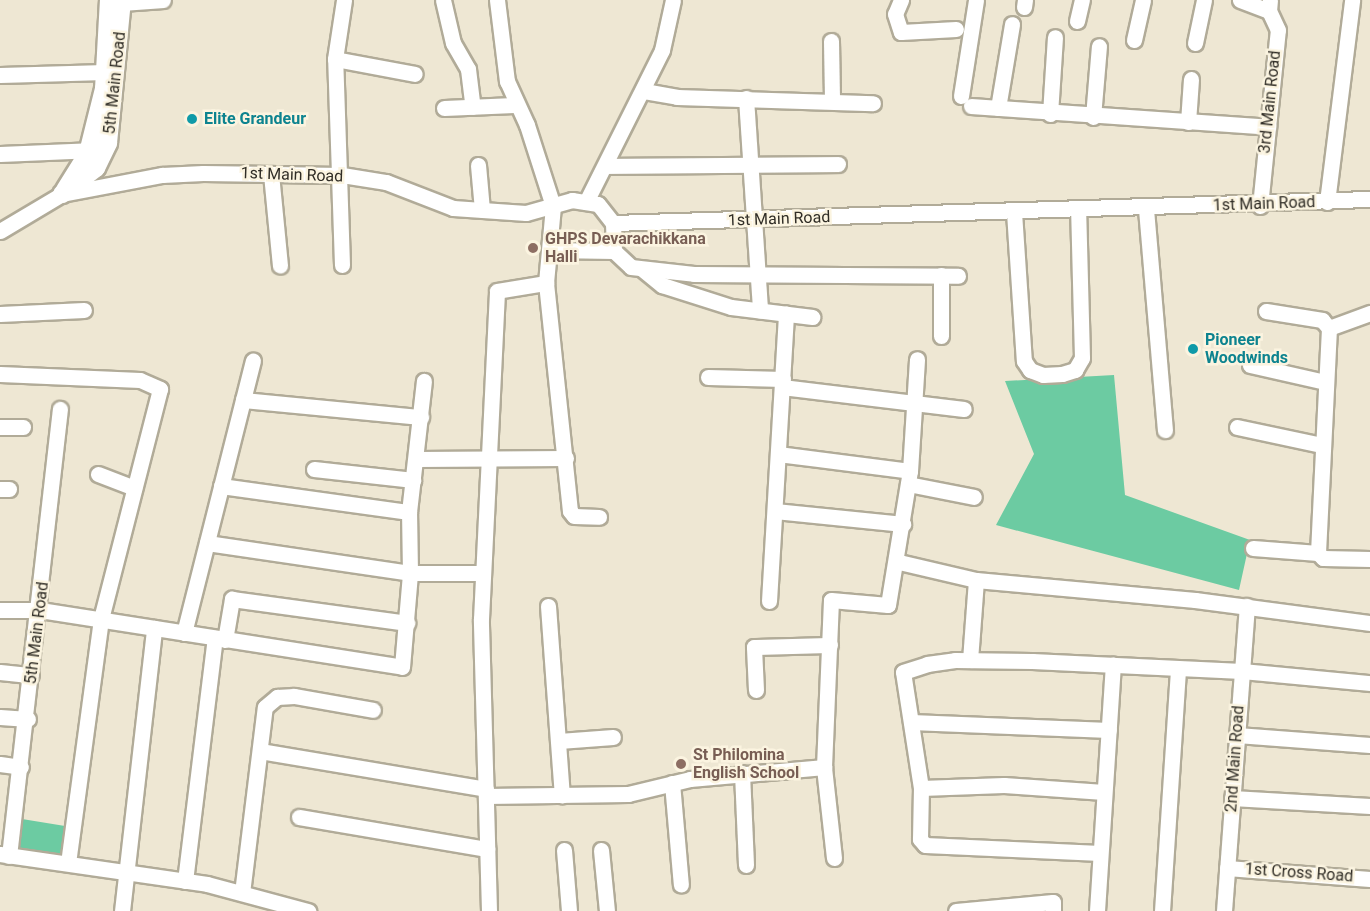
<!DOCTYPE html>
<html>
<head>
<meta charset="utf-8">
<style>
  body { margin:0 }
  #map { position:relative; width:1370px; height:911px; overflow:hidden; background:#eee7d3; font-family:Roboto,sans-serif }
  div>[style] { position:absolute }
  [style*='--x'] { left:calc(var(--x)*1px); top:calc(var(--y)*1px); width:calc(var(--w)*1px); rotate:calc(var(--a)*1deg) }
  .green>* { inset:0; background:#6ccba2 }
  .roads { filter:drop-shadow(2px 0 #b1ab98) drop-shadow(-2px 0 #b1ab98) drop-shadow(0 2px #b1ab98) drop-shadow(0 -2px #b1ab98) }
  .minor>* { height:15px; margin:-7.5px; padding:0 7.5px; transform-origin:7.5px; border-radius:7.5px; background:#fff }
  .major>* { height:18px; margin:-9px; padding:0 9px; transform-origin:9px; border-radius:9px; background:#fff }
  .dots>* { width:16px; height:16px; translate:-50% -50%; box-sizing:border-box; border:3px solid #fbf4e0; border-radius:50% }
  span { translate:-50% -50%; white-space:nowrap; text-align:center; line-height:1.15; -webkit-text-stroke:5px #fbf4e0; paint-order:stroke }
  .street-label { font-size:16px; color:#302d26 }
  .culture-label { font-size:16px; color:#0d838f; font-weight:700 }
  .left { translate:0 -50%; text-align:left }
  .education-label { font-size:16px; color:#785e54; font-weight:700 }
</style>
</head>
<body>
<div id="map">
  <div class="green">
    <i style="clip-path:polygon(1114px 375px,1125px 495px,1250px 540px,1239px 590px,996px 525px,1034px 454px,1005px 381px)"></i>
    <i style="clip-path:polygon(22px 819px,65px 826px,61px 855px,17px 849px)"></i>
  </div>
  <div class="roads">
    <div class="minor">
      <i style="--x:443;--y:0;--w:44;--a:76.9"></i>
      <i style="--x:453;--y:43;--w:30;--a:60"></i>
      <i style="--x:468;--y:69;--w:38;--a:83"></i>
      <i style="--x:497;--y:0;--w:82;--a:83"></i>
      <i style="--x:507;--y:81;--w:48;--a:65.6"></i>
      <i style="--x:527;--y:125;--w:85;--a:72.2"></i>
      <i style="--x:553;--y:206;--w:77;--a:95.2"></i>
      <i style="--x:546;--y:283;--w:229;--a:84"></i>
      <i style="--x:570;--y:511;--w:6;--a:51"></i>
      <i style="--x:574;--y:516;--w:25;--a:2"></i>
      <i style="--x:901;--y:0;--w:15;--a:113"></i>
      <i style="--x:895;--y:14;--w:19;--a:72"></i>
      <i style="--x:901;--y:32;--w:55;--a:-3.1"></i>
      <i style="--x:1240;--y:0;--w:31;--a:21"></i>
      <i style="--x:122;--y:3;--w:41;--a:-4.2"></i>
      <i style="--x:1024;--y:7;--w:7;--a:-82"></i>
      <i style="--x:1077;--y:21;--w:22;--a:-77"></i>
      <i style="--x:1134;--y:40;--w:41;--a:-77.3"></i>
      <i style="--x:831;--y:41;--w:60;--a:89"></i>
      <i style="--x:1195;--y:43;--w:44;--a:-78.2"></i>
      <i style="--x:335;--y:59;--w:81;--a:10.6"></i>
      <i style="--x:0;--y:75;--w:105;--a:-1.6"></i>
      <i style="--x:644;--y:91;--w:34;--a:10"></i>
      <i style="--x:677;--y:97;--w:196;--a:1.8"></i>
      <i style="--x:961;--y:96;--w:97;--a:-81.1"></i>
      <i style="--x:746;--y:98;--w:213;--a:86.2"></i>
      <i style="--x:971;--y:106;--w:298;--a:4"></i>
      <i style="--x:444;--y:108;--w:70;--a:-2.5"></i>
      <i style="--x:998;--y:108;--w:85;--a:-80.5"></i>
      <i style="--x:1050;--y:114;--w:77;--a:-86.3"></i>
      <i style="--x:1093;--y:117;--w:71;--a:-85.2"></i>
      <i style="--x:1188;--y:122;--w:43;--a:-86"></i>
      <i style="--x:0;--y:154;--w:95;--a:-2.4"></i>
      <i style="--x:478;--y:165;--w:45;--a:84.9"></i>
      <i style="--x:607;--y:166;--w:231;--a:-0.5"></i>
      <i style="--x:271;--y:174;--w:92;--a:84.4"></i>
      <i style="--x:586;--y:202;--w:170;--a:-63.4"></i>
      <i style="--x:662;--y:50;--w:51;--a:-77.6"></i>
      <i style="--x:1327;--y:202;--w:204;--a:-82.9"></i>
      <i style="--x:1260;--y:206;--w:177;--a:-84.2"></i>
      <i style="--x:1278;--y:30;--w:21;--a:-115"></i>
      <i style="--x:1269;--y:11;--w:11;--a:-85"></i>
      <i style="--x:1146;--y:209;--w:222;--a:85.1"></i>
      <i style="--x:1014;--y:212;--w:149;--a:86.2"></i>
      <i style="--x:1024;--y:361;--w:11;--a:56"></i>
      <i style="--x:1030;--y:370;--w:14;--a:21"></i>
      <i style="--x:1043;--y:375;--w:19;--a:-3"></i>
      <i style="--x:1062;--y:374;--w:14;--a:-17"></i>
      <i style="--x:1075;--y:370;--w:14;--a:-60"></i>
      <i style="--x:1082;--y:358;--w:148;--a:-91.5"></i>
      <i style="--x:613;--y:223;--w:28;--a:88"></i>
      <i style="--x:614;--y:251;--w:23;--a:43"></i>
      <i style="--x:631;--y:267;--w:63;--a:6.3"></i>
      <i style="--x:694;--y:274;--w:264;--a:0.4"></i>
      <i style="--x:0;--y:231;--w:72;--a:-30.8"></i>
      <i style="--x:62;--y:194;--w:102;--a:-10.8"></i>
      <i style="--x:162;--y:175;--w:41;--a:-2.8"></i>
      <i style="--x:203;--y:173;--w:139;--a:0.8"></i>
      <i style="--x:342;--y:175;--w:45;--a:9"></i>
      <i style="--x:386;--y:182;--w:72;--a:21.2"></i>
      <i style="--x:453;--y:208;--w:73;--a:3.9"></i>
      <i style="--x:526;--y:213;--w:48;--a:-15.8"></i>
      <i style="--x:572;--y:200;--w:26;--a:9"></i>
      <i style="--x:598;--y:204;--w:24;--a:52"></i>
      <i style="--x:613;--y:223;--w:757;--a:-1.82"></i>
      <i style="--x:551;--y:250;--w:63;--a:0.9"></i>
      <i style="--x:342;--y:265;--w:206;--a:-91.9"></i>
      <i style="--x:335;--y:59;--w:60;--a:-81.3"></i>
      <i style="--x:642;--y:269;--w:26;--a:39"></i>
      <i style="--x:662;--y:285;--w:72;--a:17.7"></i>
      <i style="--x:731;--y:307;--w:82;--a:7"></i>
      <i style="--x:1266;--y:311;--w:57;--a:9.1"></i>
      <i style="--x:1322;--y:320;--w:11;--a:49"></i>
      <i style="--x:1329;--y:328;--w:225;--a:92.8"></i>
      <i style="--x:1318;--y:553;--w:7;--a:45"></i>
      <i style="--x:1323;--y:558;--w:47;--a:1.2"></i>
      <i style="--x:0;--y:314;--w:84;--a:-2.7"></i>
      <i style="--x:1329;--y:328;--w:44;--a:-20.1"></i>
      <i style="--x:941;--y:336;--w:61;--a:-90"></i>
      <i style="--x:1250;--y:365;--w:77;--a:12.8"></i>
      <i style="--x:0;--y:374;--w:140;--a:2.5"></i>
      <i style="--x:140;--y:380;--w:22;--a:24"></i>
      <i style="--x:160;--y:389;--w:237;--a:104.4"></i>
      <i style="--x:101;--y:619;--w:246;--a:97.7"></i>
      <i style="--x:708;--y:377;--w:75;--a:1.5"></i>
      <i style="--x:782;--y:387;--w:183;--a:6.9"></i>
      <i style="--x:243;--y:400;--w:179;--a:5.5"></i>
      <i style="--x:0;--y:427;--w:23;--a:0"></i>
      <i style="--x:1237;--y:427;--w:87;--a:12"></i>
      <i style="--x:778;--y:454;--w:133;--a:7.3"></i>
      <i style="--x:417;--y:459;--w:149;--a:-0.4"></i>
      <i style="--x:314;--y:469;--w:100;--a:6.3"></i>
      <i style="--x:98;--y:474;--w:39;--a:21"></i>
      <i style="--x:908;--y:484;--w:67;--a:11.1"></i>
      <i style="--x:221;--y:486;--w:190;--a:7.9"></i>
      <i style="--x:0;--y:489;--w:9;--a:0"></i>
      <i style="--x:775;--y:511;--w:129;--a:5.8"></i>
      <i style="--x:207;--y:543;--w:205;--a:8.4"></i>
      <i style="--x:410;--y:573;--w:73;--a:0"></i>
      <i style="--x:1253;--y:548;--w:65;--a:4.4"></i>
      <i style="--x:899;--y:562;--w:79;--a:13.2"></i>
      <i style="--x:976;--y:580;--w:220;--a:5.2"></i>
      <i style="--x:1195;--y:600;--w:177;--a:7.5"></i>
      <i style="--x:769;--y:601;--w:288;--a:-86.6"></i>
      <i style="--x:548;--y:606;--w:190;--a:85.8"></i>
      <i style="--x:0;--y:610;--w:40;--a:0"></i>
      <i style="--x:40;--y:610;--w:366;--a:8.9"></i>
      <i style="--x:402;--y:667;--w:94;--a:-85.1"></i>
      <i style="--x:410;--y:573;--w:61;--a:-90.9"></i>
      <i style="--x:409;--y:512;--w:132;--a:-83.5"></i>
      <i style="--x:184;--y:633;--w:281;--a:-75.8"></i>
      <i style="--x:225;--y:640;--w:42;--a:-80.3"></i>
      <i style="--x:232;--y:599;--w:177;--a:7.8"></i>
      <i style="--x:970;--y:660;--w:80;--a:-85.7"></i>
      <i style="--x:0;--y:672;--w:31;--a:6"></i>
      <i style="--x:756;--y:690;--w:43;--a:-92.7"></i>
      <i style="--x:754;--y:647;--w:76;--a:-1.5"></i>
      <i style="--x:0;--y:717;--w:28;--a:4"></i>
      <i style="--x:911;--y:722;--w:198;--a:2.3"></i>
      <i style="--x:1237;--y:735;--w:133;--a:4.3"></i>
      <i style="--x:559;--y:741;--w:54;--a:-4.2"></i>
      <i style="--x:260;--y:751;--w:229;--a:9.5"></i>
      <i style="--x:0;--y:764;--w:21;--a:8"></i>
      <i style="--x:742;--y:773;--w:92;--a:87.5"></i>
      <i style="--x:672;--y:783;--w:102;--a:85"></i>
      <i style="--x:921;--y:788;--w:117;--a:-98.8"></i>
      <i style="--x:903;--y:672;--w:25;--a:-18"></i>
      <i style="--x:927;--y:664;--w:28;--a:-8"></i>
      <i style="--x:955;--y:660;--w:77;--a:0.7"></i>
      <i style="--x:1032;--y:661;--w:210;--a:2.7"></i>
      <i style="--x:1242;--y:671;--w:129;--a:5.4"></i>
      <i style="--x:486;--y:796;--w:142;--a:-0.8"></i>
      <i style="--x:628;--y:794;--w:64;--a:-13.6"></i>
      <i style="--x:690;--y:779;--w:135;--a:-5.1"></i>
      <i style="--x:1232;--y:798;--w:138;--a:3.3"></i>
      <i style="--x:299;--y:817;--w:191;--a:9.7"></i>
      <i style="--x:564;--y:850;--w:61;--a:85.3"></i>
      <i style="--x:601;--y:850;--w:61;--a:84.4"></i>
      <i style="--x:1100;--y:853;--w:175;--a:-177.4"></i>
      <i style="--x:925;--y:845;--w:8;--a:-130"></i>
      <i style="--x:920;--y:839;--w:51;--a:-88.9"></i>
      <i style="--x:921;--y:788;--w:83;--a:-2.1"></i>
      <i style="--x:1004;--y:785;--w:100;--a:4"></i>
      <i style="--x:0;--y:854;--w:209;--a:8.2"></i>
      <i style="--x:207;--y:884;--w:105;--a:15"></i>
      <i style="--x:9;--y:856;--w:450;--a:-83.5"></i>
      <i style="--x:834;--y:858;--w:92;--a:-96.3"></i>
      <i style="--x:824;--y:767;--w:167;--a:-87.6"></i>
      <i style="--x:831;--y:600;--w:57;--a:5"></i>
      <i style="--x:888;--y:605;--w:136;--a:-80.7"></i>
      <i style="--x:910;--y:471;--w:112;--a:-86.4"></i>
      <i style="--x:1227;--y:868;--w:143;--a:4.4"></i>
      <i style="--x:185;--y:881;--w:245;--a:-83"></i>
      <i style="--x:242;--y:893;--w:187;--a:-83"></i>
      <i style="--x:265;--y:707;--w:16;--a:-40"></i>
      <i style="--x:277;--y:697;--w:17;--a:-3"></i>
      <i style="--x:294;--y:696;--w:80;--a:10"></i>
      <i style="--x:122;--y:911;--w:285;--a:-83.5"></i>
      <i style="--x:489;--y:911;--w:292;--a:-91.6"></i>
      <i style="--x:481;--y:619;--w:328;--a:-87.2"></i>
      <i style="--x:497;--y:291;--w:50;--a:-9.3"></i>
      <i style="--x:956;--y:911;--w:97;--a:-5.3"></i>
      <i style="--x:1053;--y:902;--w:9;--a:90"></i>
      <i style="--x:1097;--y:911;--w:247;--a:-86.3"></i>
      <i style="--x:1162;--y:911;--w:243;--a:-86.2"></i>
      <i style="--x:1224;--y:911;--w:306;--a:-85.7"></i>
    </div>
    <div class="major">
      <i style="--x:65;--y:190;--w:44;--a:-58.1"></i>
      <i style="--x:88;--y:153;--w:66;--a:-76"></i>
      <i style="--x:104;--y:89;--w:89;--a:-86.8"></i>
      <i style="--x:62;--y:194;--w:43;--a:-37.4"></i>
      <i style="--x:96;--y:168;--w:28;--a:-64"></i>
      <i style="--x:108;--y:143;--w:144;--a:-84.4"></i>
    </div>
  </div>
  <div class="dots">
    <i style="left:192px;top:119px;background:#0f9aa8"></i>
    <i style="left:533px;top:248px;background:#8d6e63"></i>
    <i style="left:1193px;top:349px;background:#0f9aa8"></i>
    <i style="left:681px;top:764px;background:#8d6e63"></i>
  </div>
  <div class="street-label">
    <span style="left:115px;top:83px;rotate:-84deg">5th Main Road</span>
    <span style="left:1270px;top:102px;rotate:-84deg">3rd Main Road</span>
    <span style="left:292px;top:175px;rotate:2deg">1st Main Road</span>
    <span style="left:1264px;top:204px;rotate:-2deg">1st Main Road</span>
    <span style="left:779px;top:219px;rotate:-2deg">1st Main Road</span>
    <span style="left:37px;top:633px;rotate:-83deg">5th Main Road</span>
    <span style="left:1235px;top:759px;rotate:-86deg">2nd Main Road</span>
    <span style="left:1299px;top:873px;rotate:4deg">1st Cross Road</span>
  </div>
  <div class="culture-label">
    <span class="left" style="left:204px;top:119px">Elite Grandeur</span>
    <span class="left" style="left:1205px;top:349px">Pioneer<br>Woodwinds</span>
  </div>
  <div class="education-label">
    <span class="left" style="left:545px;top:248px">GHPS Devarachikkana<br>Halli</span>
    <span class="left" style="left:693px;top:764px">St Philomina<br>English School</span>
  </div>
</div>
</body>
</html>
